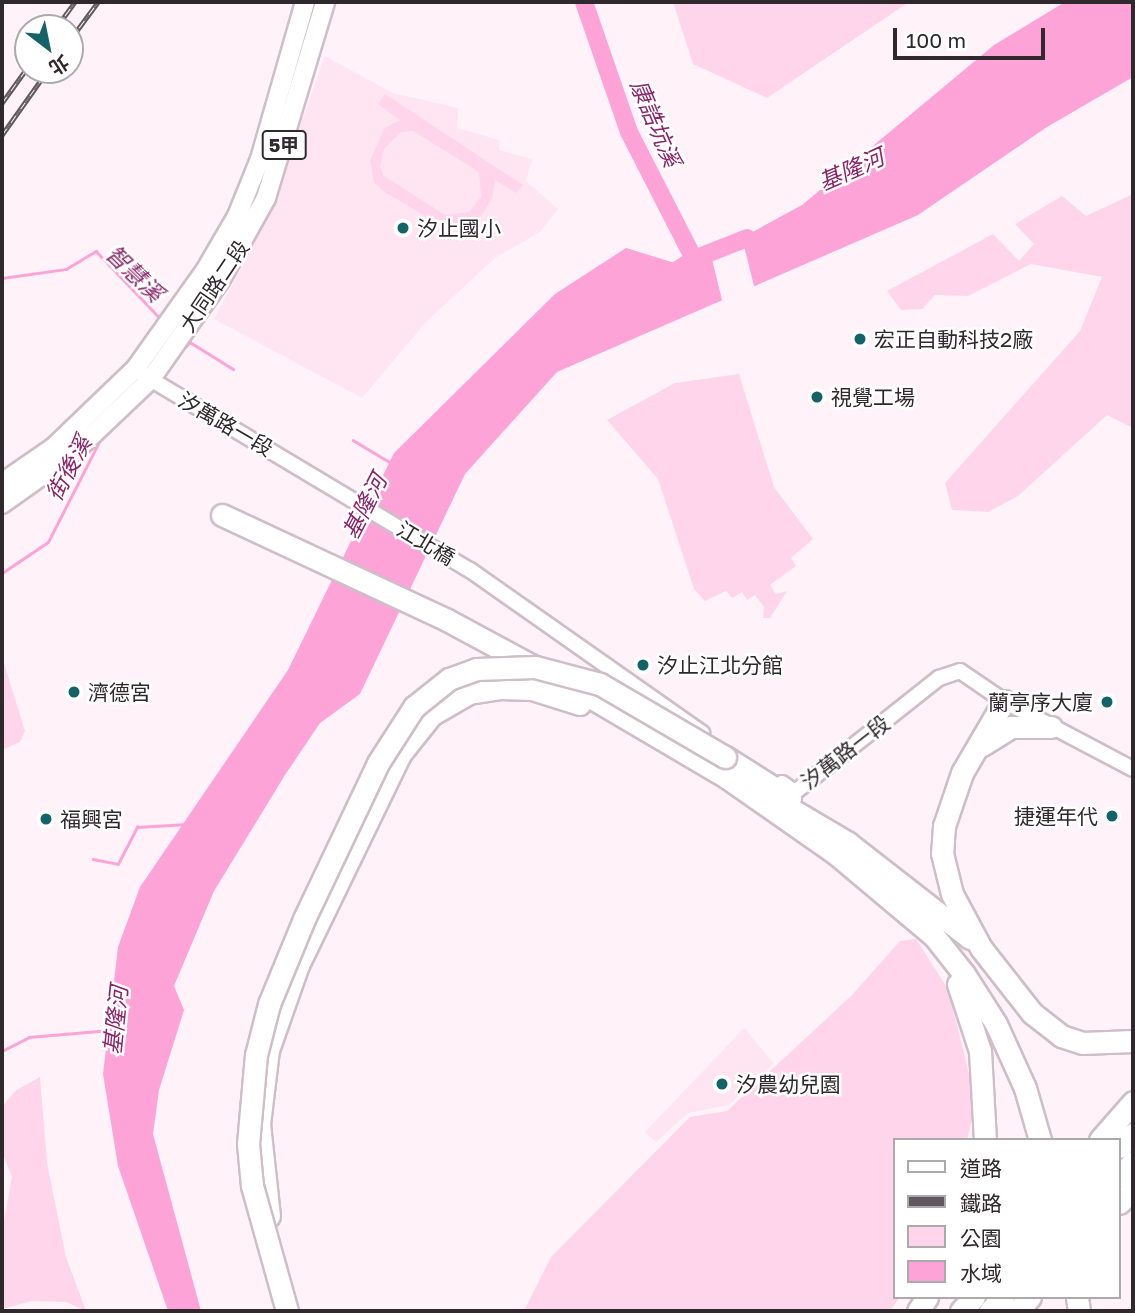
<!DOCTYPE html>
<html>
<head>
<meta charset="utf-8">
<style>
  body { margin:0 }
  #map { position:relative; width:1135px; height:1313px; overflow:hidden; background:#fff3f9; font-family:"Golos Text","Noto Sans TC",sans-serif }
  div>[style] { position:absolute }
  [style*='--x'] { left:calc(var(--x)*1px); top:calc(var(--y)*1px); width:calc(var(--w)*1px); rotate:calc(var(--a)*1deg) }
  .built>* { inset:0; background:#ffe4f2 }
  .green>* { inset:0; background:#ffd5ec }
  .water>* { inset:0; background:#fea3d8 }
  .pier>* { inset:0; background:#fff3f9 }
  .stream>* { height:2.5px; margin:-1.25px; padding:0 1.25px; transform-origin:1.25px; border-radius:1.25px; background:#fea3d8 }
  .river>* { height:18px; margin:-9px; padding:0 9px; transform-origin:9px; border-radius:9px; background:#fea3d8 }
  .roads { filter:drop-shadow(2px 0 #cfbdc7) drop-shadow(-2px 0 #cfbdc7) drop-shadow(0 2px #cfbdc7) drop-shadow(0 -2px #cfbdc7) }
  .tertiary>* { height:14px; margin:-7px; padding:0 7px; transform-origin:7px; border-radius:7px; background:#fff }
  .primary>* { height:18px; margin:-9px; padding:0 9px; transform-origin:9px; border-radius:9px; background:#fff }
  .motorway>* { height:21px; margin:-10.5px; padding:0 10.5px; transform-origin:10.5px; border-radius:10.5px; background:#fff }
  .rail>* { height:5px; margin-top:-2.5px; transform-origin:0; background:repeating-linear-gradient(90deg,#fff 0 8px,#60585d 0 16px); box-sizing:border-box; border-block:2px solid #60585d }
  .bridges { filter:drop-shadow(2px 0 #cfbdc7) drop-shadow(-2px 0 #cfbdc7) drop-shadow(0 2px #cfbdc7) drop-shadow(0 -2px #cfbdc7) }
  .motorway-bridge>* { height:21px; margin:-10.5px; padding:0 10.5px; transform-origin:10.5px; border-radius:10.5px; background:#fff }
  .dots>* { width:19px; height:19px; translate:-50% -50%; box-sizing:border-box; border:4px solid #fff; border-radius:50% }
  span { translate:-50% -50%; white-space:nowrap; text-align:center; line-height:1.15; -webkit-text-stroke:5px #fff; paint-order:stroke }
  .shield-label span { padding:2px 5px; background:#fff; border:2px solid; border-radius:5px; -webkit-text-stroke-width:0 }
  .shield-label { font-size:19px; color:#2f282c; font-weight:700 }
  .poi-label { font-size:21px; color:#2f282c }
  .left { translate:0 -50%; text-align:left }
  .right { translate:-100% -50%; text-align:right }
  .street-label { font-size:21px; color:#2f282c }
  .water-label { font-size:23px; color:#8b2468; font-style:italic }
  .frame { position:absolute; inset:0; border:4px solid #2f282c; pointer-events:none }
  .legend { position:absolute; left:893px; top:1138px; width:228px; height:161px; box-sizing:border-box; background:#fff; border:2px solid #aca9ab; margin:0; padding:9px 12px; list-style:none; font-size:21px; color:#2f282c }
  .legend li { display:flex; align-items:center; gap:14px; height:35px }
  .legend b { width:35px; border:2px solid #aca9ab }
  .north { position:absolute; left:14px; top:14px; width:70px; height:70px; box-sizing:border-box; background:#fff; border:2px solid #aca9ab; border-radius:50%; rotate:148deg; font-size:19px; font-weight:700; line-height:28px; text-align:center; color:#2f282c }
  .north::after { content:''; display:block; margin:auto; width:24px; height:32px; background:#146369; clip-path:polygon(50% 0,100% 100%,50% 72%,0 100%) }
  .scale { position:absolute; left:893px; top:28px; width:152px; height:32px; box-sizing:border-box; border:4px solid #2f282c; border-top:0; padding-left:9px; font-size:21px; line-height:24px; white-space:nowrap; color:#2f282c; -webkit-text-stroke:5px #fff; paint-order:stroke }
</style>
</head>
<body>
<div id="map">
  <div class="built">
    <i style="clip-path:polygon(325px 56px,393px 93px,458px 108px,457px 128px,499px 140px,499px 150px,532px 159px,526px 181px,558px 209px,540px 232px,495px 258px,427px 321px,362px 398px,214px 319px,265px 224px)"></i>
    <i style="clip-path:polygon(744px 1028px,774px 1063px,729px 1105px,688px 1113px,656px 1142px,645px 1132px)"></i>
  </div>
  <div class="green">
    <i style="clip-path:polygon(673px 2px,909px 2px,767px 98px,693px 64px)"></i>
    <i style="clip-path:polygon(evenodd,385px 94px,523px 185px,516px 193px,495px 180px,492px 199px,481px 216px,454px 230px,445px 228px,383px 191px,374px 182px,370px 160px,385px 128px,400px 120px,378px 104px,385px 94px,413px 131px,479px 172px,481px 197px,469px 212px,445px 215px,384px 176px,380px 167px,384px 149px,401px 132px,413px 131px)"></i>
    <i style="clip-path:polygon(1133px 194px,1133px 428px,1107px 415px,1018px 496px,988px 512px,952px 510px,945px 483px,1080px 331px,1102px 277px,1031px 264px,968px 296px,935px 295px,922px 309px,901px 310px,887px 291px,993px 234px,1019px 261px,1034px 244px,1015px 224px,1062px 196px,1086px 216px)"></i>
    <i style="clip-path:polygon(739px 374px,774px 487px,813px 539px,791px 558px,796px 566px,770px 585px,776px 594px,787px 591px,770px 618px,763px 618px,764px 607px,755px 595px,747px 600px,742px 592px,732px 598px,726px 591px,705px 601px,694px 589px,658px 479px,607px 420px,675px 383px)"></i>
    <i style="clip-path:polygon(2px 657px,25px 731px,20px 742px,2px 750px)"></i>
    <i style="clip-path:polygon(916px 939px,948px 989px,976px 1102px,967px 1140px,895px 1140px,895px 1297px,900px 1297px,890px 1311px,524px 1311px,551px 1257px,690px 1117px,727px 1111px,851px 996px,900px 941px)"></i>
    <i style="clip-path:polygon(40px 1077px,47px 1163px,66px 1257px,86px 1311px,66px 1302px,32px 1301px,2px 1309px,2px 1231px,12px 1177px,2px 1152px,2px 1107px,15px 1091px)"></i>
  </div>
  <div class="water">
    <i style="clip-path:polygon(1065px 2px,1133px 2px,1133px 77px,1047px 127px,918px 215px,557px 372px,465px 474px,360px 694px,320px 723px,285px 775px,214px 891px,174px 986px,184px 1010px,159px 1090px,153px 1134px,201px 1311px,168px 1311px,118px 1166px,103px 1074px,118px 947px,140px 887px,288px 670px,394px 453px,555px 294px,626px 248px,688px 267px,802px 205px,994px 45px)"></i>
  </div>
  <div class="pier">
    <i style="clip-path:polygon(741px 234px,755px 290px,723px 304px,710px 251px)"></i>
  </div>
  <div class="stream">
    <i style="--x:2;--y:278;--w:65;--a:-8"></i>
    <i style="--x:66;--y:269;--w:35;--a:-31"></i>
    <i style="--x:96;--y:251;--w:97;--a:46.3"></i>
    <i style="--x:190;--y:342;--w:51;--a:32.1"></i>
    <i style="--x:180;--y:352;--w:14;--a:-45"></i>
    <i style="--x:353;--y:440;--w:47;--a:31"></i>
    <i style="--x:2;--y:573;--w:55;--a:-34"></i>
    <i style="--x:48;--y:542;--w:114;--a:-63"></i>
    <i style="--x:93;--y:859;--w:25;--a:11"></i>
    <i style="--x:118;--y:864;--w:42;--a:-62.8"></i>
    <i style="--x:137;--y:827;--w:50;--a:-3.4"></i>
    <i style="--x:2;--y:1051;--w:30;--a:-27"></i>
    <i style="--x:29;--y:1037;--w:81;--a:-4.9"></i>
  </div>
  <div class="river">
    <i style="--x:584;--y:2;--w:138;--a:70.9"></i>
    <i style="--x:629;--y:132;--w:143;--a:62.9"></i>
    <i style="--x:662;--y:280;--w:38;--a:-33"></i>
    <i style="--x:694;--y:259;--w:57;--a:-21.6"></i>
  </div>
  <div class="roads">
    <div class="tertiary">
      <i style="--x:142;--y:374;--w:382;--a:30.9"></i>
      <i style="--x:470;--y:570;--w:284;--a:35.1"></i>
      <i style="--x:782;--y:783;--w:16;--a:35"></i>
      <i style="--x:795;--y:792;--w:184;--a:-38.4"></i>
      <i style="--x:939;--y:678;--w:22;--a:-18"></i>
      <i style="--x:960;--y:671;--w:53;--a:34.3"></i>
      <i style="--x:1004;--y:701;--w:146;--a:27.8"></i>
    </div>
    <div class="primary">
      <i style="--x:2;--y:483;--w:63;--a:-34.7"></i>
      <i style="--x:54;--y:447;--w:114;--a:-43.9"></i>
      <i style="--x:136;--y:368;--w:119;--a:-54.6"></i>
      <i style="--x:205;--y:271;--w:64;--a:-59.8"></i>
      <i style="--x:237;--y:216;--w:61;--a:-68"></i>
      <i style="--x:260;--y:159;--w:163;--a:-74"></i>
      <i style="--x:2;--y:504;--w:85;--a:-35.4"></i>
      <i style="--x:71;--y:455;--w:109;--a:-43.5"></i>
      <i style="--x:150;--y:380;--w:123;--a:-54.9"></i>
      <i style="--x:221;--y:279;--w:93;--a:-60.9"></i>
      <i style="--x:266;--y:198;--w:205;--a:-73.2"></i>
    </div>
    <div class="motorway">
      <i style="--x:222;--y:515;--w:248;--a:25"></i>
      <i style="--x:447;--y:620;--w:165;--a:28.3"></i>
      <i style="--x:592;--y:698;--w:156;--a:30.5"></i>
      <i style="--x:726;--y:777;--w:133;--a:34.9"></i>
      <i style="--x:835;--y:853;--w:129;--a:40"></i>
      <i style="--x:934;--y:936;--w:48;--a:51.7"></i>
      <i style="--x:964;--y:974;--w:59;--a:57.4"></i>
      <i style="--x:996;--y:1024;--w:70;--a:65.6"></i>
      <i style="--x:1025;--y:1088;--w:54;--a:73.9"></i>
      <i style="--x:1004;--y:701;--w:83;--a:120.3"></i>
      <i style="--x:962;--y:773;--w:56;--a:108.8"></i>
      <i style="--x:944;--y:826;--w:27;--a:94"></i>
      <i style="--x:942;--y:853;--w:42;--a:76.3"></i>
      <i style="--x:952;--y:894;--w:61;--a:61.8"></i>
      <i style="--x:981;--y:948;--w:83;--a:51.9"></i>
      <i style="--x:1032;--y:1013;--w:37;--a:38"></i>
      <i style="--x:1061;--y:1036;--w:22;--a:18"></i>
      <i style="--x:1082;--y:1043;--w:51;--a:-2.2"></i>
      <i style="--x:982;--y:745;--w:34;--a:-32"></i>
      <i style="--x:1011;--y:727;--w:40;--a:0"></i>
      <i style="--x:725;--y:757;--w:77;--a:32.2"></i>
      <i style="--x:772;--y:798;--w:88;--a:30.6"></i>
      <i style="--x:848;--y:843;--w:155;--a:37.9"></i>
      <i style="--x:958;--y:984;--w:71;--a:71.8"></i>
      <i style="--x:980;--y:1051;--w:89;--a:86.8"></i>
      <i style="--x:1100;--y:1140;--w:50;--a:-49"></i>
      <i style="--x:1119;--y:1147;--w:19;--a:-43"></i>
      <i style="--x:1119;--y:1176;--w:20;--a:-45"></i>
      <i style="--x:1119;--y:1203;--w:20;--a:-45"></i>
      <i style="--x:269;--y:1216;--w:93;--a:-96.2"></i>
      <i style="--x:259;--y:1124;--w:75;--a:-83.1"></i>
      <i style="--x:268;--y:1050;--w:90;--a:-70.6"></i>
      <i style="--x:298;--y:965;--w:234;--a:-64.2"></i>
      <i style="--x:400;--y:754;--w:50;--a:-51.5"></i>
      <i style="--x:431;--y:715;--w:44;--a:-30.1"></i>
      <i style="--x:469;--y:693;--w:31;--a:-9"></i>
      <i style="--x:500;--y:688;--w:32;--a:2"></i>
      <i style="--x:532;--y:689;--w:50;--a:17.4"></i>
      <i style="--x:1077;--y:1297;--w:14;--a:82"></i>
      <i style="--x:918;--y:1311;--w:17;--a:-57"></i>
      <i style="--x:961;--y:1311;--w:19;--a:-47"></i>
      <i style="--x:990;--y:1311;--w:19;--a:-47"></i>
      <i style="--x:1017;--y:1311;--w:19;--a:-47"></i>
    </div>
  </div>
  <div class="rail">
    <i style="--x:56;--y:28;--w:32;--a:-54"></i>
    <i style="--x:70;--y:40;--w:47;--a:-53.6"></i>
    <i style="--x:2;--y:103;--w:44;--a:-54.2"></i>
    <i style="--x:2;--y:135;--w:80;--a:-54.7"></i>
  </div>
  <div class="bridges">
    <div class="motorway-bridge">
      <i style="--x:287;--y:1311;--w:130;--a:-105.6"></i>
      <i style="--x:252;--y:1186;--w:42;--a:-95.4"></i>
      <i style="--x:248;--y:1144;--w:89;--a:-84.9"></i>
      <i style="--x:256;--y:1055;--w:53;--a:-75.7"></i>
      <i style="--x:269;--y:1004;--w:92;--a:-67.6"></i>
      <i style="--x:304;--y:919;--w:173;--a:-64.6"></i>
      <i style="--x:378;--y:763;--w:67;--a:-57.3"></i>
      <i style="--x:414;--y:707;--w:45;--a:-38.7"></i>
      <i style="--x:449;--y:679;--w:29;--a:-20"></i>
      <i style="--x:476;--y:669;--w:59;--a:-1.9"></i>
      <i style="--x:535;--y:667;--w:67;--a:14.7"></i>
      <i style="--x:600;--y:684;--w:145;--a:30.3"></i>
    </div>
  </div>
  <div class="dots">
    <i style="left:403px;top:228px;background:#146369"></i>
    <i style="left:860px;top:339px;background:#146369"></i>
    <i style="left:817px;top:397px;background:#146369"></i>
    <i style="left:643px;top:665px;background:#146369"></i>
    <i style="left:74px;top:692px;background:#146369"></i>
    <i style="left:1107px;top:702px;background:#146369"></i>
    <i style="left:1112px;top:816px;background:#146369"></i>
    <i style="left:46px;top:819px;background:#146369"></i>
    <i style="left:722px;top:1084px;background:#146369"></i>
  </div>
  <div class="shield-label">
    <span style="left:284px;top:145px">5甲</span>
  </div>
  <div class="poi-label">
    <span class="left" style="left:417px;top:228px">汐止國小</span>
    <span class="left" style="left:874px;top:339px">宏正自動科技2廠</span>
    <span class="left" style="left:831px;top:397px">視覺工場</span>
    <span class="left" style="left:657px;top:665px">汐止江北分館</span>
    <span class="left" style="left:88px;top:692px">濟德宮</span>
    <span class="right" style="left:1093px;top:702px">蘭亭序大廈</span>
    <span class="right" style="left:1098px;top:816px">捷運年代</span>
    <span class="left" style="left:60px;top:819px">福興宮</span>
    <span class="left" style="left:736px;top:1084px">汐農幼兒園</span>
  </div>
  <div class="street-label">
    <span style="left:214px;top:286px;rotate:-56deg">大同路二段</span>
    <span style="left:226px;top:424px;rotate:30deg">汐萬路一段</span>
    <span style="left:426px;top:543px;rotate:31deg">江北橋</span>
    <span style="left:845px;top:752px;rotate:-38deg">汐萬路一段</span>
  </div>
  <div class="water-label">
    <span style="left:656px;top:123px;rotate:67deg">康誥坑溪</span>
    <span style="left:851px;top:169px;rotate:-24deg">基隆河</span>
    <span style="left:135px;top:273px;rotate:44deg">智慧溪</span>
    <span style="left:68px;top:468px;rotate:-62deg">街後溪</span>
    <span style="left:364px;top:506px;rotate:-63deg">基隆河</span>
    <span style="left:115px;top:1020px;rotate:-84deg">基隆河</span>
  </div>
  <div class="frame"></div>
  <ul class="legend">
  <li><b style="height:9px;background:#fff"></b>道路</li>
  <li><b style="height:9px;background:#60585d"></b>鐵路</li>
  <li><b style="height:19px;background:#ffd5ec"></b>公園</li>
  <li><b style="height:19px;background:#fea3d8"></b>水域</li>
  </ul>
  <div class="north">北</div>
  <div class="scale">100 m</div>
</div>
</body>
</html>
